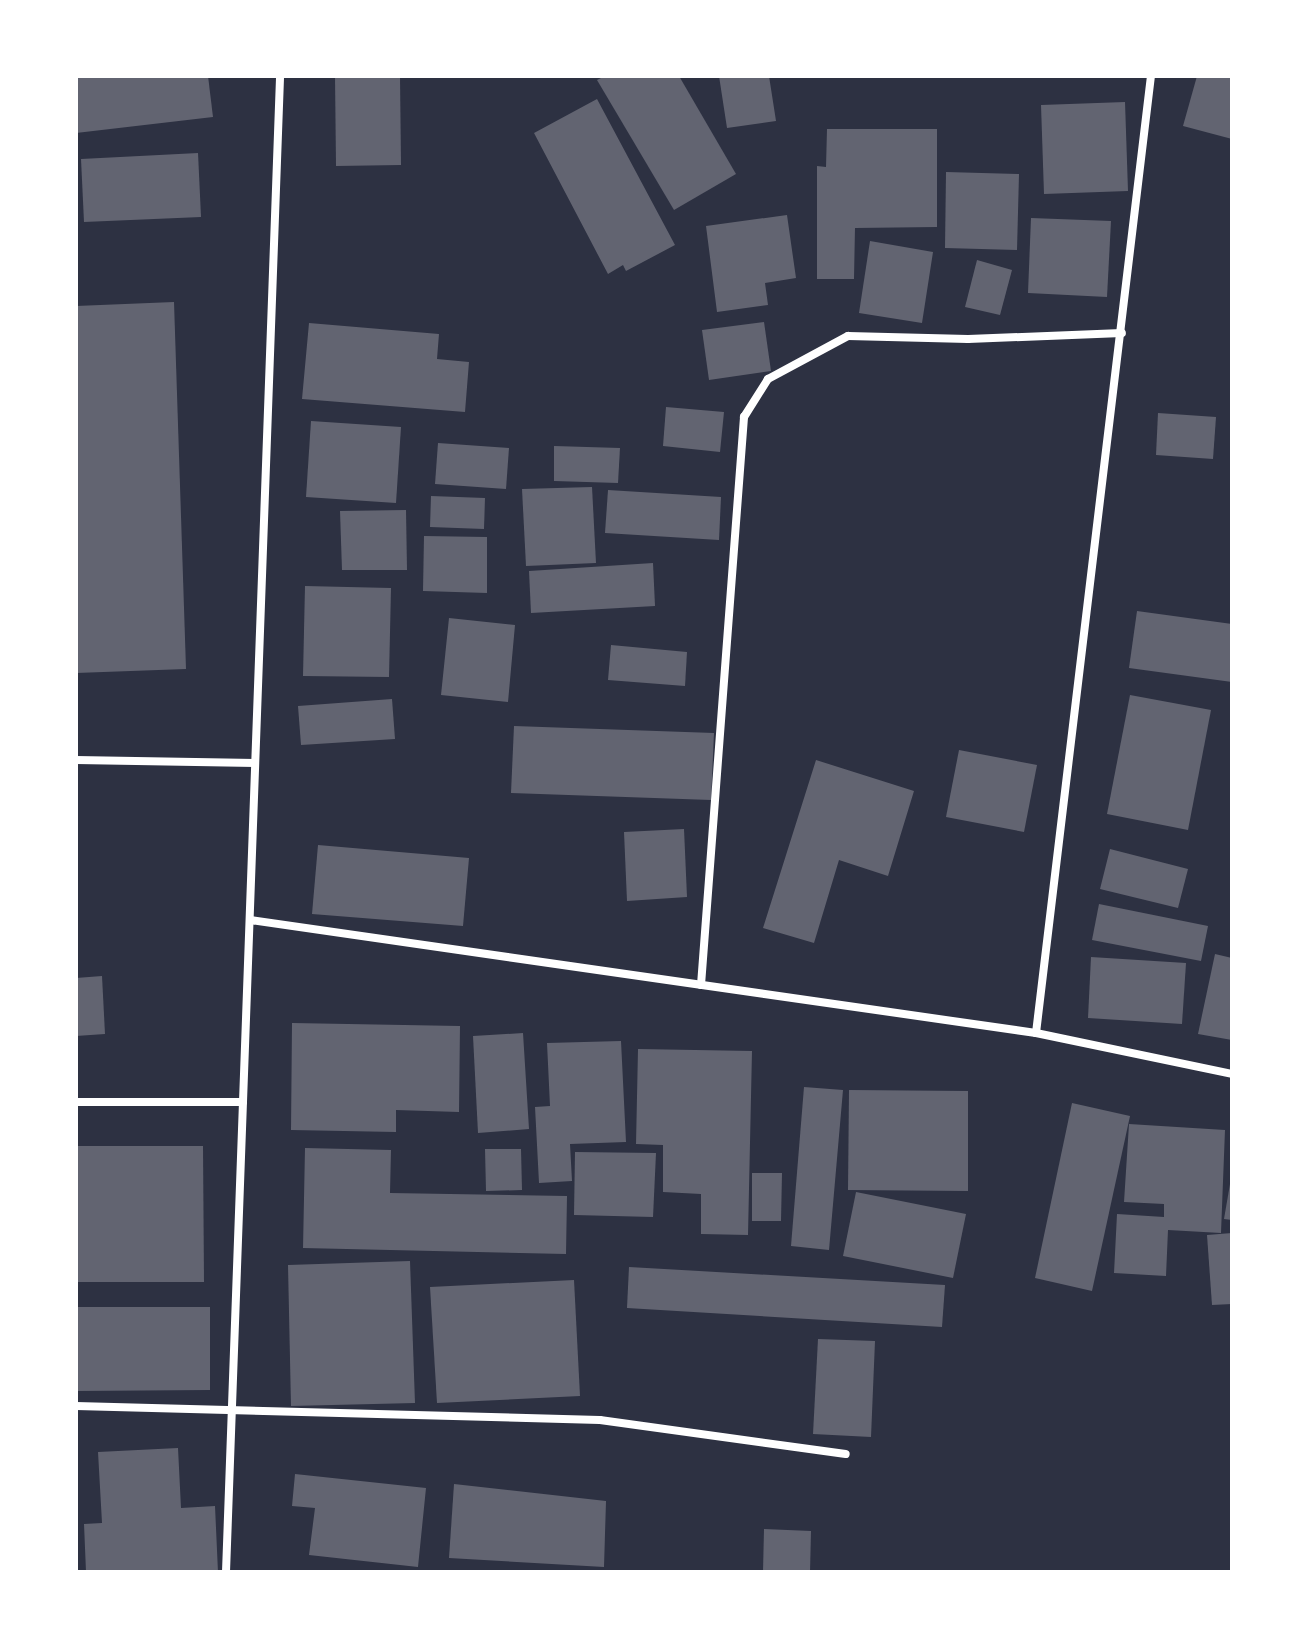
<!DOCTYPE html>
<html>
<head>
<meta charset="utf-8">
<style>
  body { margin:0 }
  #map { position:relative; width:1308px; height:1648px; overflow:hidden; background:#2d3142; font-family:"Fira Sans",sans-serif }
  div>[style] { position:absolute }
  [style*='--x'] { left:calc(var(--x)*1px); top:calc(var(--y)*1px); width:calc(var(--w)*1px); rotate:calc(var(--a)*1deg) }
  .building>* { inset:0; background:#626471 }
  .minor>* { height:8px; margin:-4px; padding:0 4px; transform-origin:4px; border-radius:4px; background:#fff }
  span { translate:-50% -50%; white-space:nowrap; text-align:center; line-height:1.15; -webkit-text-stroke:8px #fff; paint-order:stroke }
  .frame { position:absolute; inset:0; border:78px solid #fff; pointer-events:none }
</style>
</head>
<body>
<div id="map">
  <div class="building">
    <i style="clip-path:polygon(76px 76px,208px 76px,213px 117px,76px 133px)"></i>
    <i style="clip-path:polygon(335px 76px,400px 76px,401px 165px,336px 166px)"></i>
    <i style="clip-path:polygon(605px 76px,679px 76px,736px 174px,674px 210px,597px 80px)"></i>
    <i style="clip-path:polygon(719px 76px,769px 76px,776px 121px,727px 128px)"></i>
    <i style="clip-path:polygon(1197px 76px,1232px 76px,1232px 139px,1183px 126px)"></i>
    <i style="clip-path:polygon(597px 99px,675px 245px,626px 271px,623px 265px,608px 274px,534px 133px)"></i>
    <i style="clip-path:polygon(1125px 102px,1128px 191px,1044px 194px,1041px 105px)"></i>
    <i style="clip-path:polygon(827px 129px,937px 129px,937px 227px,855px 228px,854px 279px,817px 279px,817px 166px,826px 167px)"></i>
    <i style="clip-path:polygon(198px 153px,201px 217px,84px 222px,81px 159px)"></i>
    <i style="clip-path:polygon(946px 172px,1019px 174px,1017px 250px,945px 248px)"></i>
    <i style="clip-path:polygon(787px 215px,796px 278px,765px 283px,768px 305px,717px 312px,706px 226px)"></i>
    <i style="clip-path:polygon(1031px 218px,1111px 221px,1107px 297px,1028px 293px)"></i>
    <i style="clip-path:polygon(870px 241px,933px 252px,922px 323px,859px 313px)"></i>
    <i style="clip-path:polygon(977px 260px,1012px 270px,1000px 315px,965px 307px)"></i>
    <i style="clip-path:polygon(174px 302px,186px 669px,76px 673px,76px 306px)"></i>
    <i style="clip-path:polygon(764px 322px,771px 371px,709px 380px,702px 330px)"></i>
    <i style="clip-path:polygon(309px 323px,439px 334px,437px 359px,469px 362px,465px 412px,302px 399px)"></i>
    <i style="clip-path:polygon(666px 407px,724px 412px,720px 452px,663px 446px)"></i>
    <i style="clip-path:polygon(1158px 413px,1216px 417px,1213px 459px,1156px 455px)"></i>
    <i style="clip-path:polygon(311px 421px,401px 427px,396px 503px,306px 497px)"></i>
    <i style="clip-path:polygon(438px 443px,509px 448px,506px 489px,435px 484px)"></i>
    <i style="clip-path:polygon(554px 446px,620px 448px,618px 483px,554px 481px)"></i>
    <i style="clip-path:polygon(592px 487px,596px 563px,526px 566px,522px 489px)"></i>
    <i style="clip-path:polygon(608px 490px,721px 497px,719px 540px,605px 533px)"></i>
    <i style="clip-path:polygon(431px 496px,485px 498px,484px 529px,430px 527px)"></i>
    <i style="clip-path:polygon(406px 510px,407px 570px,342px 570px,340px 511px)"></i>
    <i style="clip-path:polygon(424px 536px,487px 537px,487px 593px,423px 591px)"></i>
    <i style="clip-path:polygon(653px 563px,655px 606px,531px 613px,529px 571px)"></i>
    <i style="clip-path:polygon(305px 586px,391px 588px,389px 677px,303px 676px)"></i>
    <i style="clip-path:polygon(1137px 611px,1232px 624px,1232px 682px,1129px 668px)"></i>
    <i style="clip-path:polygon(449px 618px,515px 625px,508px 702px,441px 695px)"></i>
    <i style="clip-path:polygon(611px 645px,687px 652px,685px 686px,608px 680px)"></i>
    <i style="clip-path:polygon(1130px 695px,1211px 710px,1188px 830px,1107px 814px)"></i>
    <i style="clip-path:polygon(392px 699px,395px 739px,301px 745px,298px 706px)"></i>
    <i style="clip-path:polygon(514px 726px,714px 733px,711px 800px,511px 793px)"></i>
    <i style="clip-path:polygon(959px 750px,1037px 765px,1024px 832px,946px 817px)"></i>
    <i style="clip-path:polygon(816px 760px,914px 791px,888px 876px,839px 860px,814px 943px,763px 928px)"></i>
    <i style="clip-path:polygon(684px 829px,687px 897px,627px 901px,624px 832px)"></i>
    <i style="clip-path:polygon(318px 845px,469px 858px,463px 926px,312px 914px)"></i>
    <i style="clip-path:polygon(1110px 849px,1188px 869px,1178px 908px,1100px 889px)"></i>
    <i style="clip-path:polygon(1099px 904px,1208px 926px,1201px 961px,1092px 940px)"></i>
    <i style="clip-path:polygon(1215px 954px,1232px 958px,1232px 1040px,1198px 1034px)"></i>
    <i style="clip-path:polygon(1091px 957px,1186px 963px,1182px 1024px,1088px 1018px)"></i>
    <i style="clip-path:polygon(102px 976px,105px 1034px,76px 1036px,76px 978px)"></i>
    <i style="clip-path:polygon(292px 1023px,460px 1026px,459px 1112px,396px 1110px,396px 1132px,291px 1130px)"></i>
    <i style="clip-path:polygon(523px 1033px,529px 1129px,478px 1133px,473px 1036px)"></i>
    <i style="clip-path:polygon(621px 1041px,626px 1142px,570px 1144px,572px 1181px,539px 1183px,535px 1107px,550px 1106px,547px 1043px)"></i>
    <i style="clip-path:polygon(638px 1049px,752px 1051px,748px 1235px,701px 1234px,701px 1194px,663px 1192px,663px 1145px,636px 1144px)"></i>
    <i style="clip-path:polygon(804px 1087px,843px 1090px,829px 1250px,791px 1246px)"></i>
    <i style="clip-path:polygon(849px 1090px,968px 1091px,968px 1191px,848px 1190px)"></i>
    <i style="clip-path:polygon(1072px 1103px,1130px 1116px,1092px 1291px,1035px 1278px)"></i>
    <i style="clip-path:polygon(1129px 1124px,1225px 1130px,1221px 1233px,1168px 1230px,1166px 1276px,1114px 1273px,1117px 1214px,1164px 1217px,1164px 1204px,1124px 1202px)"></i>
    <i style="clip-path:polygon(76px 1146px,203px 1146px,204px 1282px,76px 1282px)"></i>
    <i style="clip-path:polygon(305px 1148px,391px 1150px,390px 1193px,567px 1196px,566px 1254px,303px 1248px)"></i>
    <i style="clip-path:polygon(485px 1149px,521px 1149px,522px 1190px,486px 1191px)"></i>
    <i style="clip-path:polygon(575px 1152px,656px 1153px,653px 1217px,574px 1215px)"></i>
    <i style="clip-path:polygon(752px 1173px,782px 1173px,781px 1221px,752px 1221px)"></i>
    <i style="clip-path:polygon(1230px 1184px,1232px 1184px,1232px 1220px,1224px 1219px)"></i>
    <i style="clip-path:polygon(856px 1192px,966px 1214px,953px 1278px,843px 1256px)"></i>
    <i style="clip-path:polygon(1232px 1233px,1232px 1304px,1212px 1305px,1207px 1235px)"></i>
    <i style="clip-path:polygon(410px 1261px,415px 1403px,291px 1406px,288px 1265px)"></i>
    <i style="clip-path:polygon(629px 1267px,945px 1285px,942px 1327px,627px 1308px)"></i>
    <i style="clip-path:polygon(574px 1280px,580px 1396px,437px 1403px,430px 1287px)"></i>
    <i style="clip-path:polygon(76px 1307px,210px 1307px,210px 1390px,76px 1391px)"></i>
    <i style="clip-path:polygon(818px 1339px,875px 1341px,871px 1437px,813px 1434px)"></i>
    <i style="clip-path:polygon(178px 1448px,181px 1508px,215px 1506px,218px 1572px,86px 1572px,84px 1524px,102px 1523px,98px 1452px)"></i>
    <i style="clip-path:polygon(295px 1474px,426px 1488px,418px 1567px,309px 1555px,315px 1508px,292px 1506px)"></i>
    <i style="clip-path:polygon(454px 1484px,606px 1501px,604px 1567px,449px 1558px)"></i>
    <i style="clip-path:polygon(764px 1529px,811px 1531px,810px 1572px,763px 1572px)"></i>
  </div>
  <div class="minor">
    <i style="--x:76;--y:760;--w:179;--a:1"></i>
    <i style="--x:250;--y:920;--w:794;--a:8.18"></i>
    <i style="--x:1036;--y:1033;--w:200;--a:11.8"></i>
    <i style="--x:701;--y:985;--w:570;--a:-85.67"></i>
    <i style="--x:744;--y:417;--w:45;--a:-57.7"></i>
    <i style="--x:768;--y:379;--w:91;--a:-28.3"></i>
    <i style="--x:848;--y:336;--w:120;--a:1.4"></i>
    <i style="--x:968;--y:339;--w:154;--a:-2.2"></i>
    <i style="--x:1036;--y:1033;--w:964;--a:-83.15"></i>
    <i style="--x:76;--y:1102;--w:167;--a:0"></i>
    <i style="--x:76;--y:1406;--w:524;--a:1.53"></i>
    <i style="--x:600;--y:1420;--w:248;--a:7.9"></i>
    <i style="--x:226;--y:1572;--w:1497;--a:-87.93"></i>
  </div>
  <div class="frame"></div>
</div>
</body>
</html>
